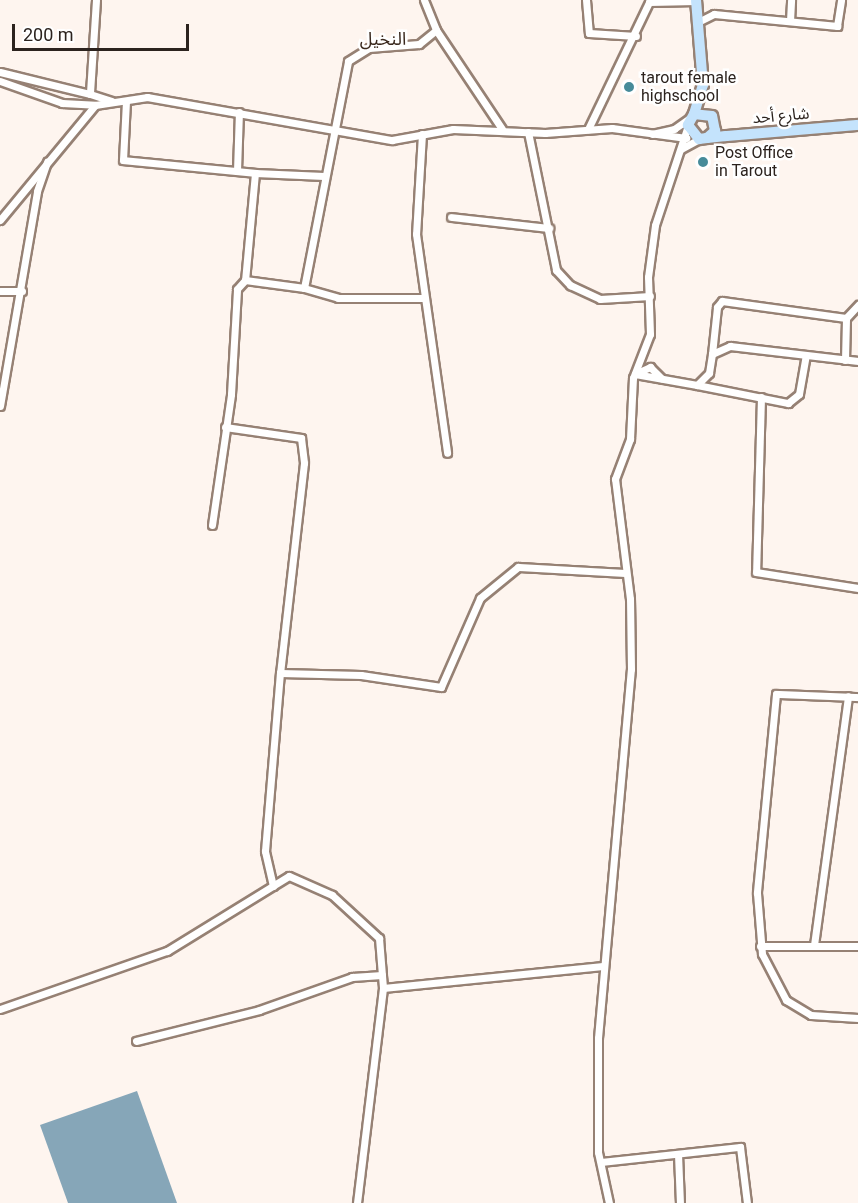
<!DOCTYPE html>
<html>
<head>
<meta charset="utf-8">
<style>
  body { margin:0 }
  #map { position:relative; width:858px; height:1203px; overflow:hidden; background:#fef5ef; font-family:Roboto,"Noto Sans Arabic",sans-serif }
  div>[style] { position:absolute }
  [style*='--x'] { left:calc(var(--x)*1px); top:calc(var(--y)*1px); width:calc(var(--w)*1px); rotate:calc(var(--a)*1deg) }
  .water>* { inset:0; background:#86a6b8 }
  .roads { filter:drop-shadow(2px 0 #968174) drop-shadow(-2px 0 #968174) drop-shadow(0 2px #968174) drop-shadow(0 -2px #968174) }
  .street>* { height:7px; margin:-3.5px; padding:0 3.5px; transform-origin:3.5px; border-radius:3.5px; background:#fff }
  .primary>* { height:10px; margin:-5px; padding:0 5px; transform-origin:5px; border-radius:5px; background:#c4e3fc }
  .dots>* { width:16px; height:16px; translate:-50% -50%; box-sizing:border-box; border:3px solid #fff; border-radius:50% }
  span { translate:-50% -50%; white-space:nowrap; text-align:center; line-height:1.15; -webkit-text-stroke:5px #fff; paint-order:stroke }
  .poi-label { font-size:16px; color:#2c231e }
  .left { translate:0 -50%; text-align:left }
  .street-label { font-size:16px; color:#2c231e }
  .neighbourhood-label { font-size:18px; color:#39281d }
  .scale { position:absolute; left:12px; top:24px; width:177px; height:27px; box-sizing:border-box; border:3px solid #2c231e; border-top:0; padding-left:8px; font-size:18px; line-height:21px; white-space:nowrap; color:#2c231e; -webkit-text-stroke:4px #fff; paint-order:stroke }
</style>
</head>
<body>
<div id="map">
  <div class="water">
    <i style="clip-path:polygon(137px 1091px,177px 1203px,68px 1203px,40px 1125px)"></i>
  </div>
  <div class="roads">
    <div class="street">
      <i style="--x:96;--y:0;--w:94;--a:93.7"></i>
      <i style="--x:90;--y:94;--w:23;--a:18"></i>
      <i style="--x:424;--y:0;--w:32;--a:68"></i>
      <i style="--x:436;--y:30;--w:119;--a:56.3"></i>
      <i style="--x:586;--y:0;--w:33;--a:85"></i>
      <i style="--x:589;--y:33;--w:47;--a:3.7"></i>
      <i style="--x:649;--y:2;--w:47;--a:-1.2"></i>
      <i style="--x:790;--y:21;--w:21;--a:-87"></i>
      <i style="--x:698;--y:22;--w:18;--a:-27"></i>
      <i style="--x:714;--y:14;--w:124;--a:5.6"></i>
      <i style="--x:837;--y:26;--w:26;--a:-81"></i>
      <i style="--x:0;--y:72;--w:93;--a:13.7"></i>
      <i style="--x:0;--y:81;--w:66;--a:19.5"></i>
      <i style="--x:62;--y:103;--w:33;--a:3"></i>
      <i style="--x:95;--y:105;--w:53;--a:-8.7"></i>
      <i style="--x:147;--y:97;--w:249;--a:10"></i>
      <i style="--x:392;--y:140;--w:62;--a:-10.2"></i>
      <i style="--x:453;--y:129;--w:92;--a:2.5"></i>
      <i style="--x:545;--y:133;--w:67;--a:-4.3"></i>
      <i style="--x:612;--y:128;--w:75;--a:7.7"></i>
      <i style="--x:126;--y:101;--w:59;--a:92.9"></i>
      <i style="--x:123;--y:160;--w:133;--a:5.6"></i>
      <i style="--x:255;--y:173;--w:107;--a:95.3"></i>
      <i style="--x:245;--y:280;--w:60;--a:7.7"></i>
      <i style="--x:304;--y:288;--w:231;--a:-79"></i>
      <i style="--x:348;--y:61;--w:25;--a:-32"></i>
      <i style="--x:369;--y:48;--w:50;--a:-4.6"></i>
      <i style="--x:419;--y:44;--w:22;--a:-39"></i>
      <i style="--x:588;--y:129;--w:143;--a:-64.3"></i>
      <i style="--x:528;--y:132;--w:141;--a:78.5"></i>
      <i style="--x:556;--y:270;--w:21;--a:47"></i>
      <i style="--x:570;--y:285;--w:33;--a:25"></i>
      <i style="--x:600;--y:299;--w:50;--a:-3.4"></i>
      <i style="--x:422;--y:134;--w:100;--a:93.4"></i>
      <i style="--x:416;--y:234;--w:221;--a:81.9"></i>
      <i style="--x:652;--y:134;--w:23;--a:-13"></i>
      <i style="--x:674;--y:129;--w:19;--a:-35"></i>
      <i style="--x:681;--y:149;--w:21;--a:-29"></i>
      <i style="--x:237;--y:171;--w:59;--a:-88.1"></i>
      <i style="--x:255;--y:173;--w:69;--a:2.5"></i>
      <i style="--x:451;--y:217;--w:99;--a:6.4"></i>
      <i style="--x:0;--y:220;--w:149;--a:-50.4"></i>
      <i style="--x:304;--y:288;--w:35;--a:16"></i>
      <i style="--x:338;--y:298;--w:86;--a:0"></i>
      <i style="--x:0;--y:291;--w:22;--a:0"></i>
      <i style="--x:712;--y:354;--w:47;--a:-83.9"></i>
      <i style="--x:717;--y:307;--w:8;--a:-50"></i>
      <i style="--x:722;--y:301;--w:125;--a:7.8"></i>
      <i style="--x:845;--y:360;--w:42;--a:-88.6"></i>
      <i style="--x:846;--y:318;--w:18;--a:-47"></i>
      <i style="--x:635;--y:374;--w:63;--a:10.1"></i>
      <i style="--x:697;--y:385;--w:17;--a:-45"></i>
      <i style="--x:709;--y:373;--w:19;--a:-81"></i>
      <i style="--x:712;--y:354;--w:20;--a:-24"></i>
      <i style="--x:730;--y:346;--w:129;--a:6.7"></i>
      <i style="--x:635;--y:374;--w:17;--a:-25"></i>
      <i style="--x:650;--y:367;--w:16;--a:45"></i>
      <i style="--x:697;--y:385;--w:93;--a:11.2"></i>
      <i style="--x:788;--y:403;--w:14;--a:-39"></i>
      <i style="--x:799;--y:394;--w:39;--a:-80"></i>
      <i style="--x:761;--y:397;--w:175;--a:91.6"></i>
      <i style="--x:756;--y:572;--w:103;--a:8.9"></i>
      <i style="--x:0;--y:406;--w:218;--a:-80.2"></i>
      <i style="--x:37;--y:191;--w:31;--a:-71"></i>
      <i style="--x:225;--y:427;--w:77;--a:8.2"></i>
      <i style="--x:301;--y:438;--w:25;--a:83"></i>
      <i style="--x:304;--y:463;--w:211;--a:96.5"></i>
      <i style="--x:212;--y:525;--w:132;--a:-81.7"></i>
      <i style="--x:231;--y:394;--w:105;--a:-86.7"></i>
      <i style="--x:237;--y:289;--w:12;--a:-48"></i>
      <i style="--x:858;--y:697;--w:82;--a:-177.9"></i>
      <i style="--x:776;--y:694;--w:200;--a:95.5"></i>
      <i style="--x:757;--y:893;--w:61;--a:85.3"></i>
      <i style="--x:762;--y:954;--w:52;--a:62.4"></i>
      <i style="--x:786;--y:1000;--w:29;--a:31"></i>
      <i style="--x:811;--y:1015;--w:47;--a:3.7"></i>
      <i style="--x:273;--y:886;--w:36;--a:-103"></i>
      <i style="--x:265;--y:851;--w:179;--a:-85.2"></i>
      <i style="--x:280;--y:673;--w:81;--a:1.4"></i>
      <i style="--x:361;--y:675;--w:81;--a:8.5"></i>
      <i style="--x:441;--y:687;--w:97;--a:-66.3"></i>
      <i style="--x:480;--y:598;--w:49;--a:-39.2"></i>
      <i style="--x:518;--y:567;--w:108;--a:3.2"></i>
      <i style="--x:814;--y:945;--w:251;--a:-82.2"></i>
      <i style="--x:760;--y:946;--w:98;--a:0"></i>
      <i style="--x:0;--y:1009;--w:177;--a:-19.2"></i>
      <i style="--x:167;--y:951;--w:143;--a:-31.6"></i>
      <i style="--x:289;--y:876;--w:47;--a:23.8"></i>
      <i style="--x:332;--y:895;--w:64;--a:42.5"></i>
      <i style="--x:379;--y:938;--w:50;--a:85.4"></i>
      <i style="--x:383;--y:988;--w:221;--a:-5.7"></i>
      <i style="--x:136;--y:1041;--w:127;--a:-14.1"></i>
      <i style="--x:259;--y:1010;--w:99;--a:-19.5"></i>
      <i style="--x:352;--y:977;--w:30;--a:-4"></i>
      <i style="--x:678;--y:1154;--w:49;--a:87.7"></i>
      <i style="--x:601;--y:1162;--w:140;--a:-6.2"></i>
      <i style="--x:740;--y:1147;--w:56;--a:82.9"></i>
      <i style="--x:357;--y:1203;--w:217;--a:-83.1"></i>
      <i style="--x:609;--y:1203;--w:52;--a:-102.2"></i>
      <i style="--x:598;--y:1152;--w:114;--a:-90"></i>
      <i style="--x:598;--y:1038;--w:370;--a:-84.9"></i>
      <i style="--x:631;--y:669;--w:70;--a:-90.8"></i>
      <i style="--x:630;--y:599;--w:121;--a:-97.1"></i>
      <i style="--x:615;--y:479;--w:43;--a:-69.4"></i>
      <i style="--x:630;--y:439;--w:61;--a:-87.2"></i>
      <i style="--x:633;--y:378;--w:47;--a:-68.9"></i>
      <i style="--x:650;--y:334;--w:57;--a:-92"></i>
      <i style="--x:648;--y:277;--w:52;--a:-82.3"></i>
      <i style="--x:655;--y:225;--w:105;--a:-71.7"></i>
    </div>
    <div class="primary">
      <i style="--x:694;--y:114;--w:30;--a:-73"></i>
      <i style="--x:703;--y:85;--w:85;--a:-94.7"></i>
      <i style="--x:707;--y:138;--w:11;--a:-41"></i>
      <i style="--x:715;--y:131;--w:15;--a:-101"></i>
      <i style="--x:712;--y:116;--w:18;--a:-174"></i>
      <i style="--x:694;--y:114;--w:13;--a:119"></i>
      <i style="--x:688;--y:125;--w:18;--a:52"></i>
      <i style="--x:699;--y:139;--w:8;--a:-7"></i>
      <i style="--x:707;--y:138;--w:19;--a:-6"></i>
      <i style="--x:726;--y:136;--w:132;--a:-4.8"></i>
    </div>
  </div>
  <div class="dots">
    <i style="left:629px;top:87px;background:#478b99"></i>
    <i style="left:703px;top:162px;background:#478b99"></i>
  </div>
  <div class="poi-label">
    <span class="left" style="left:641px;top:87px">tarout female<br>highschool</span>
    <span class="left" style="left:715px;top:162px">Post Office<br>in Tarout</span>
  </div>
  <div class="street-label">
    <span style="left:781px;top:116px;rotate:-5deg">شارع أحد</span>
  </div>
  <div class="neighbourhood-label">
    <span style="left:383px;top:39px">النخيل</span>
  </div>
  <div class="scale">200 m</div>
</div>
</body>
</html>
